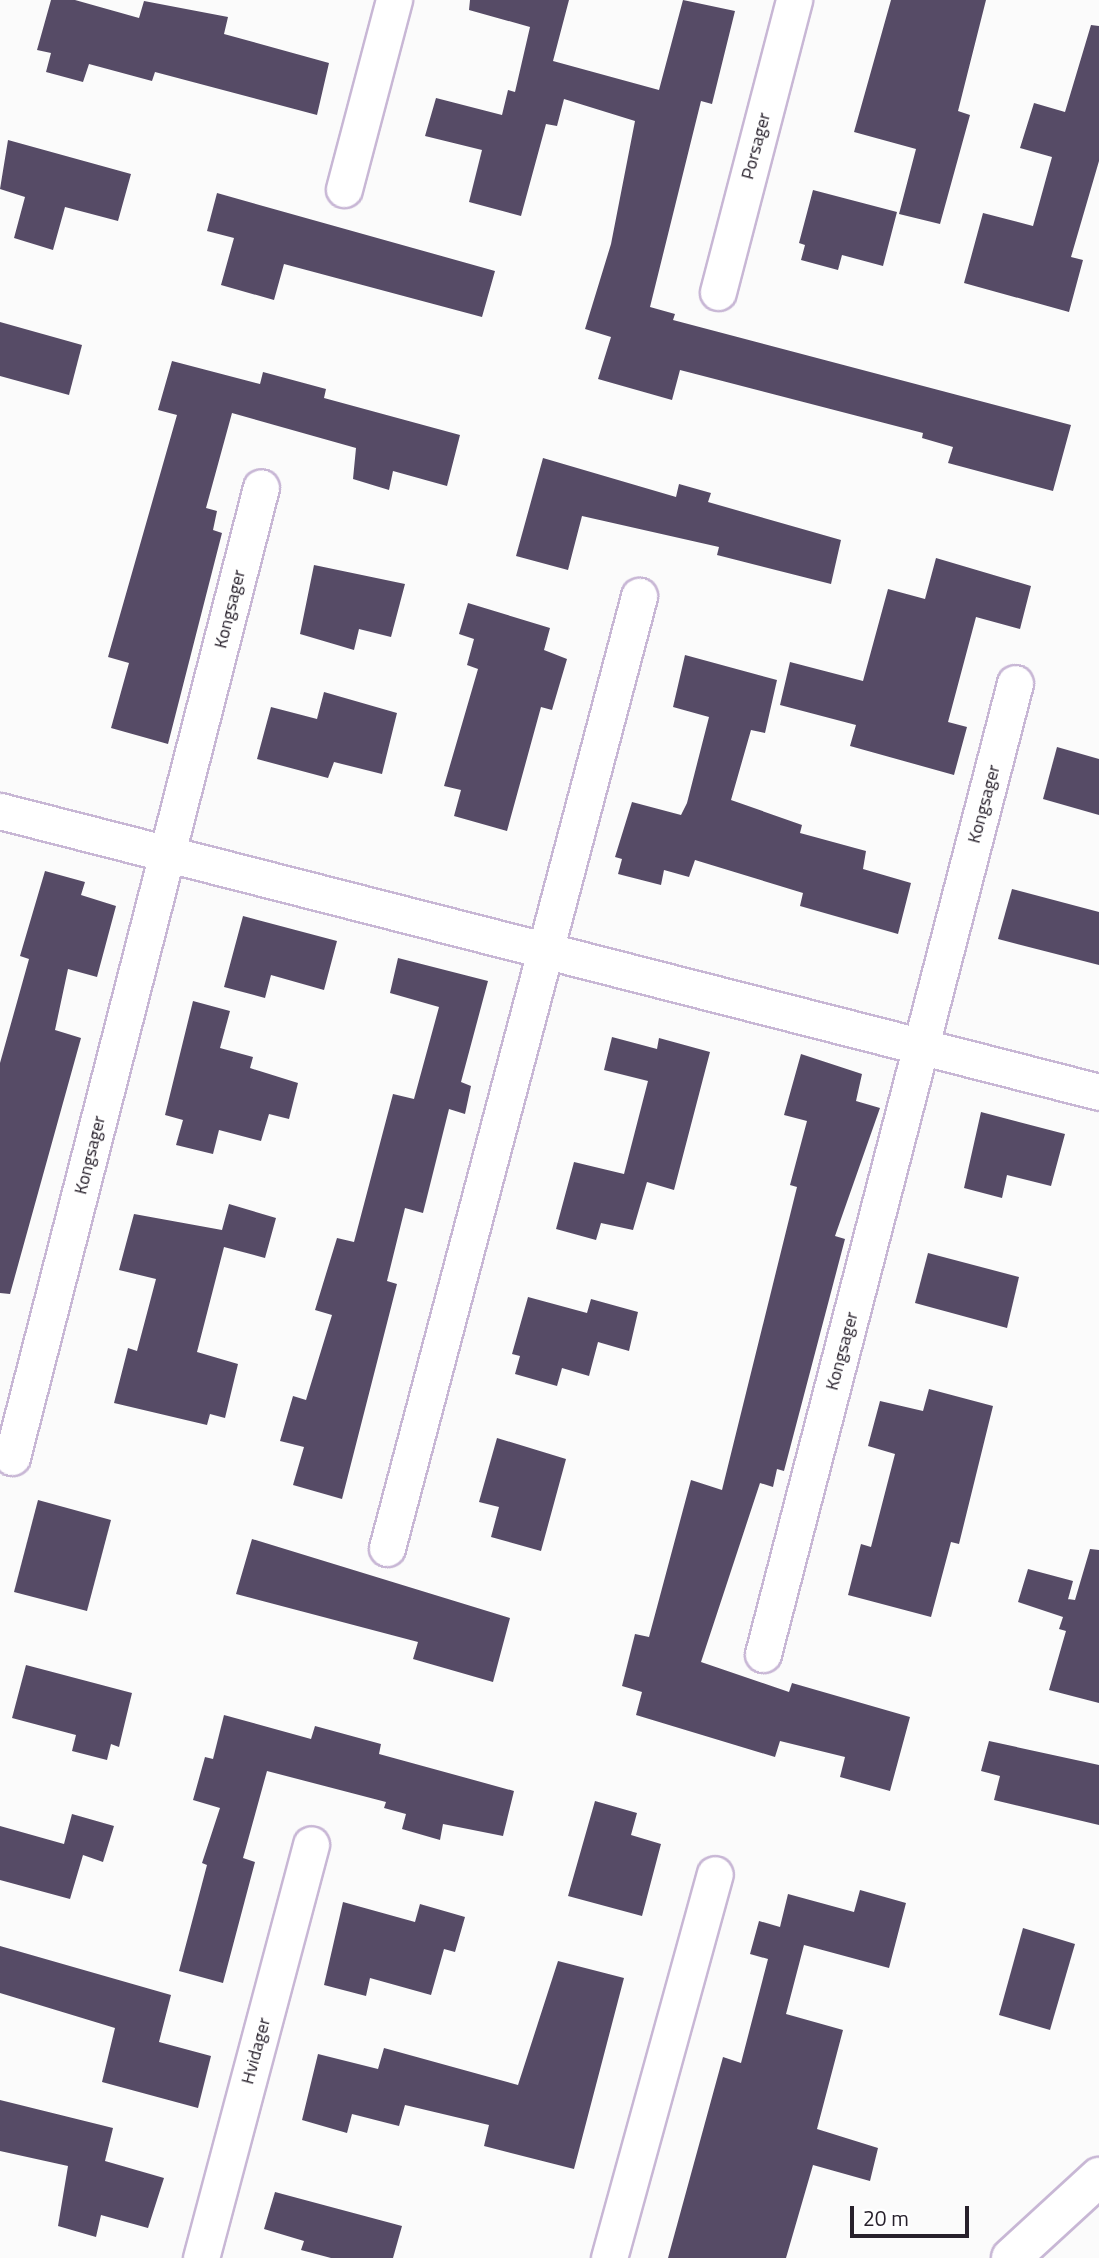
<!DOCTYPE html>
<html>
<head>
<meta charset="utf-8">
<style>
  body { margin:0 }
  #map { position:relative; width:1099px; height:2258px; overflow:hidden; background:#fbfbfb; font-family:"Titillium Web",sans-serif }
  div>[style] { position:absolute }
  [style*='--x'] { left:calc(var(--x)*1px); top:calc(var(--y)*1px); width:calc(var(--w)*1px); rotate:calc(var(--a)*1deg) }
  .building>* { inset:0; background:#564b66 }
  .roads { filter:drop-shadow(2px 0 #c8b7d5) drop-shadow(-2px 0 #c8b7d5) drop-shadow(0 2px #c8b7d5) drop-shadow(0 -2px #c8b7d5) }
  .minor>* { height:35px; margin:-17.5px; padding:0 17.5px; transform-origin:17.5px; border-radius:17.5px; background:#fff }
  .tertiary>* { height:38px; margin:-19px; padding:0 19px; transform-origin:19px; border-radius:19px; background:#fff }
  span { translate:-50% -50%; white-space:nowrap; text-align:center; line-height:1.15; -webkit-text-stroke:7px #fff; paint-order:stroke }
  .street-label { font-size:18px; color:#27202b }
  .scale { position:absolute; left:850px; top:2206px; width:119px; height:32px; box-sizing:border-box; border:4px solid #27202b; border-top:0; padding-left:9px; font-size:21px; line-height:24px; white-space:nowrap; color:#27202b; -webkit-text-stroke:5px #fff; paint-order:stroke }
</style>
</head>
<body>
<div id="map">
  <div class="building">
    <i style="clip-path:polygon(51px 0,75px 0,139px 18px,144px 1px,228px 17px,224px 34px,329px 63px,317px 115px,155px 72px,152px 81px,89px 64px,83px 82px,46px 72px,51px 53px,37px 50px)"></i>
    <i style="clip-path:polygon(470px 0,569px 0,553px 61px,659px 90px,683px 0,735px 11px,712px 104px,701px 101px,650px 307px,675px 314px,673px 320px,1071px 425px,1053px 491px,948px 463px,953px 447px,922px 438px,923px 433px,738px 385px,680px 370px,672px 400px,598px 379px,611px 337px,585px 329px,611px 244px,635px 121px,564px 99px,557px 126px,546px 124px,521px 216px,469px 202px,482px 150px,425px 136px,436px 98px,502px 115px,508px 90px,515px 92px,530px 27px,469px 10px)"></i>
    <i style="clip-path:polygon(891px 0,986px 0,958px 111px,970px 115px,940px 224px,899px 214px,916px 149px,854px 132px)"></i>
    <i style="clip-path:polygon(1091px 25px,1099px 26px,1099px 161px,1071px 257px,1083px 260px,1069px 312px,964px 283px,983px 213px,1033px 226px,1052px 157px,1020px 148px,1034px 103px,1065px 112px)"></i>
    <i style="clip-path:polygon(8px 140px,131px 174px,118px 221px,65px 207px,53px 250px,14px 238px,25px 197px,0 189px)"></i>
    <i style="clip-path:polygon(813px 190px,897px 212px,883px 266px,842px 255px,838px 270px,801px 260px,805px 245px,799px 243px)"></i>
    <i style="clip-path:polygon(217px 193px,495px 271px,482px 317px,284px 264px,274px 300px,221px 285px,234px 238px,207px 231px)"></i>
    <i style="clip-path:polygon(0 322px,82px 345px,69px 395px,0 376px)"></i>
    <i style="clip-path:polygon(172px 361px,260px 384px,263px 372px,326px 389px,324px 398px,460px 435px,447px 486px,393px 471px,389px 490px,353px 479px,356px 448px,232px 413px,206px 508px,217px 511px,213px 530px,222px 533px,168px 744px,111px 728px,129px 663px,108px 657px,177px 415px,158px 410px)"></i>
    <i style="clip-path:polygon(543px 458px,676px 497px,679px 484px,711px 493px,708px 502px,841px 540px,831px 584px,717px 555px,719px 547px,582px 516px,568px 570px,516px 556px)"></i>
    <i style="clip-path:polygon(936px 558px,1031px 586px,1020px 629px,976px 617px,948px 722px,967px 727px,954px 775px,850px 746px,856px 725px,780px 705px,790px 662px,863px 681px,888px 589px,925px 599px)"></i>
    <i style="clip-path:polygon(314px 565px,405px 584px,391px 637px,359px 629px,354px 650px,300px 634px)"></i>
    <i style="clip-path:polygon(468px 603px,550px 628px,544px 650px,567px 659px,552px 710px,541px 707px,507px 831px,454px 816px,461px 790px,444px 786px,478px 669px,467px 665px,474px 639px,459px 634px)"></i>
    <i style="clip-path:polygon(685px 655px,777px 680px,765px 733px,751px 730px,731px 800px,802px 825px,800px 833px,866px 851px,863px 869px,911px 883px,898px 934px,800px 906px,803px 893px,695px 860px,689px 877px,664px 870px,661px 885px,618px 874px,622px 859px,615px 857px,632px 802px,681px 815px,687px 803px,709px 717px,673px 707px)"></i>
    <i style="clip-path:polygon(324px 692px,397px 713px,382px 774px,334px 762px,328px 778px,257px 759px,271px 707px,317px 719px)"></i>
    <i style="clip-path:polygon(1057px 747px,1099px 759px,1099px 815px,1043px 799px)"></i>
    <i style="clip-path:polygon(45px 871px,85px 882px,81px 895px,116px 906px,97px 977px,68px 969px,55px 1030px,81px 1038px,10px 1294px,0 1293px,0 1063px,29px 959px,20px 956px)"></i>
    <i style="clip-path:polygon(1012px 889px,1099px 912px,1099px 965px,998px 939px)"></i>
    <i style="clip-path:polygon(243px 916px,337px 941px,324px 990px,271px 975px,265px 998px,224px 987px)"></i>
    <i style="clip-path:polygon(398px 958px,488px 981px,461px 1082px,471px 1086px,465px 1114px,449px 1109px,423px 1213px,405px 1208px,387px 1281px,397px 1284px,342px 1499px,293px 1485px,304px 1447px,280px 1441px,293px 1396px,306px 1400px,332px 1315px,315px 1310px,337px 1238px,354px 1242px,393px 1094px,414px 1099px,439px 1007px,390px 993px)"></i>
    <i style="clip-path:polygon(193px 1001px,230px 1011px,220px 1048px,253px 1057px,250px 1068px,298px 1083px,289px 1119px,269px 1114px,261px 1141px,219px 1130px,213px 1154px,176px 1145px,183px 1120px,165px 1115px)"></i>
    <i style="clip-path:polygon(612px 1037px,657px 1049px,659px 1038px,710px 1052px,674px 1190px,647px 1182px,633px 1230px,601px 1223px,596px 1240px,556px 1229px,574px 1162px,624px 1174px,648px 1081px,604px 1070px)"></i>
    <i style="clip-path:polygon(801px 1054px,862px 1074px,856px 1101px,880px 1108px,835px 1236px,845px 1239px,784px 1471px,777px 1469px,773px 1487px,760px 1483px,701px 1662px,789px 1692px,792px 1683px,910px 1717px,890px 1791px,840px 1777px,845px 1757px,780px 1741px,775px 1757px,636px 1715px,642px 1692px,622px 1686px,635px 1634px,649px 1637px,691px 1480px,722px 1490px,797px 1187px,790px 1185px,807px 1121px,784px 1115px)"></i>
    <i style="clip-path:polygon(981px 1112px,1065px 1134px,1051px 1186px,1007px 1175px,1002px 1198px,964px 1188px)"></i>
    <i style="clip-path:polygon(229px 1204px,276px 1218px,265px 1258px,224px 1247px,197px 1352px,238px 1364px,225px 1418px,210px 1414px,207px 1425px,114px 1403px,128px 1348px,137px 1351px,156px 1279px,119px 1270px,134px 1214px,222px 1230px)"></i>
    <i style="clip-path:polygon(928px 1253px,1019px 1277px,1007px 1328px,915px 1303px)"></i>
    <i style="clip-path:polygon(528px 1297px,587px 1313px,591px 1299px,638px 1312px,629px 1351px,598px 1342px,589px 1376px,562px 1368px,557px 1386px,515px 1374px,520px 1356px,512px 1354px)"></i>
    <i style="clip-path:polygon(929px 1389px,993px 1406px,959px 1544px,951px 1542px,931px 1617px,848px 1595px,861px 1544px,871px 1547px,895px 1454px,868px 1446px,880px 1401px,923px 1411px)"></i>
    <i style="clip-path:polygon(497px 1438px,566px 1459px,541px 1551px,491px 1537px,499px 1507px,479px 1502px)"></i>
    <i style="clip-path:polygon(38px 1500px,111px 1520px,87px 1611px,14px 1592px)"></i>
    <i style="clip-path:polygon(252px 1539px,510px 1618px,493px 1682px,413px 1659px,418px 1642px,236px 1594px)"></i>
    <i style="clip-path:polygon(1090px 1549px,1099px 1550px,1099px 1703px,1049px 1690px,1066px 1631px,1059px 1629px,1063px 1617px,1018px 1602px,1028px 1569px,1073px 1581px,1064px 1614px,1068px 1599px,1075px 1600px)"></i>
    <i style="clip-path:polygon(26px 1665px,132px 1693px,119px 1747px,111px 1744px,107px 1760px,72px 1751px,76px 1735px,12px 1718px)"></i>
    <i style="clip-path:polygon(224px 1715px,311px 1739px,315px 1726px,381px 1744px,379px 1754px,514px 1791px,503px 1836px,443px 1824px,440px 1840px,402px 1829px,406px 1814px,384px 1808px,386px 1802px,267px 1771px,243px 1858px,255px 1862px,223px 1983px,179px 1971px,207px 1865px,202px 1863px,220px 1808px,193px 1800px,205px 1757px,213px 1759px)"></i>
    <i style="clip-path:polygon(989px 1741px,1099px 1765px,1099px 1825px,994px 1800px,1000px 1776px,981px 1771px)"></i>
    <i style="clip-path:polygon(595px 1801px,637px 1813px,631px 1835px,661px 1844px,642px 1916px,568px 1896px)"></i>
    <i style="clip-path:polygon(72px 1814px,114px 1826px,103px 1862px,83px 1855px,70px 1899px,0 1880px,0 1826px,64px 1844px)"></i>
    <i style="clip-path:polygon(860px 1890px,906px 1903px,889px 1968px,804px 1945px,786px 2014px,843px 2030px,817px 2129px,878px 2148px,870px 2181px,813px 2165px,786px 2258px,668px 2258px,723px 2057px,741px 2063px,768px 1959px,750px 1954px,759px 1921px,780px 1927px,788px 1894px,854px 1912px)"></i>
    <i style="clip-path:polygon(343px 1902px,415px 1922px,420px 1904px,465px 1917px,455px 1952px,444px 1949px,431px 1995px,370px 1978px,366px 1996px,324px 1985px)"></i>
    <i style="clip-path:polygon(1023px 1928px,1075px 1944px,1050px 2030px,999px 2015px)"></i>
    <i style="clip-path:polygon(0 1946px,171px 1995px,159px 2042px,211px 2056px,198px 2108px,102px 2082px,115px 2028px,0 1993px)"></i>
    <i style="clip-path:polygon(558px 1961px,624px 1978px,574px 2169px,484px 2146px,489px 2125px,405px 2105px,399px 2126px,352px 2114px,347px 2133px,302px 2120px,318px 2054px,378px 2069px,384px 2048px,518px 2085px)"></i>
    <i style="clip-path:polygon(0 2100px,113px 2128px,105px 2161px,164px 2178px,148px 2228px,101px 2215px,96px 2237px,58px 2226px,68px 2166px,0 2151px)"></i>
    <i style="clip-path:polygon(275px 2192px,402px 2226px,393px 2258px,331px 2258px,301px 2250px,304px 2241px,264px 2229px)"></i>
  </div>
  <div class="roads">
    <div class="minor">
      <i style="--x:344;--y:189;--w:196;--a:-75.2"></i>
      <i style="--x:718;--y:292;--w:302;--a:-75.4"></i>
      <i style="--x:0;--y:811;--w:1134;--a:14.34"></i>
      <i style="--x:12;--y:1457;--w:1001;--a:-75.6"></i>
      <i style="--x:387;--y:1548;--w:985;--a:-75.17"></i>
      <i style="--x:763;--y:1654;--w:1003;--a:-75.45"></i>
      <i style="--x:201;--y:2258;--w:428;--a:-75.1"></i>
      <i style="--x:609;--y:2258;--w:398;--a:-74.6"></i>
    </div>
    <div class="tertiary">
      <i style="--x:1011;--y:2258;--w:120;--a:-42.6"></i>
    </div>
  </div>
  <div class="street-label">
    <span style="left:756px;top:146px;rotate:-75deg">Porsager</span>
    <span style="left:230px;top:609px;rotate:-76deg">Kongsager</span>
    <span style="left:984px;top:804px;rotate:-75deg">Kongsager</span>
    <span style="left:90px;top:1155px;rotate:-76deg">Kongsager</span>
    <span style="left:842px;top:1351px;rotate:-75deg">Kongsager</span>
    <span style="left:256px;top:2051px;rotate:-75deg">Hvidager</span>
  </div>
  <div class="scale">20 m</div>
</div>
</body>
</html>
